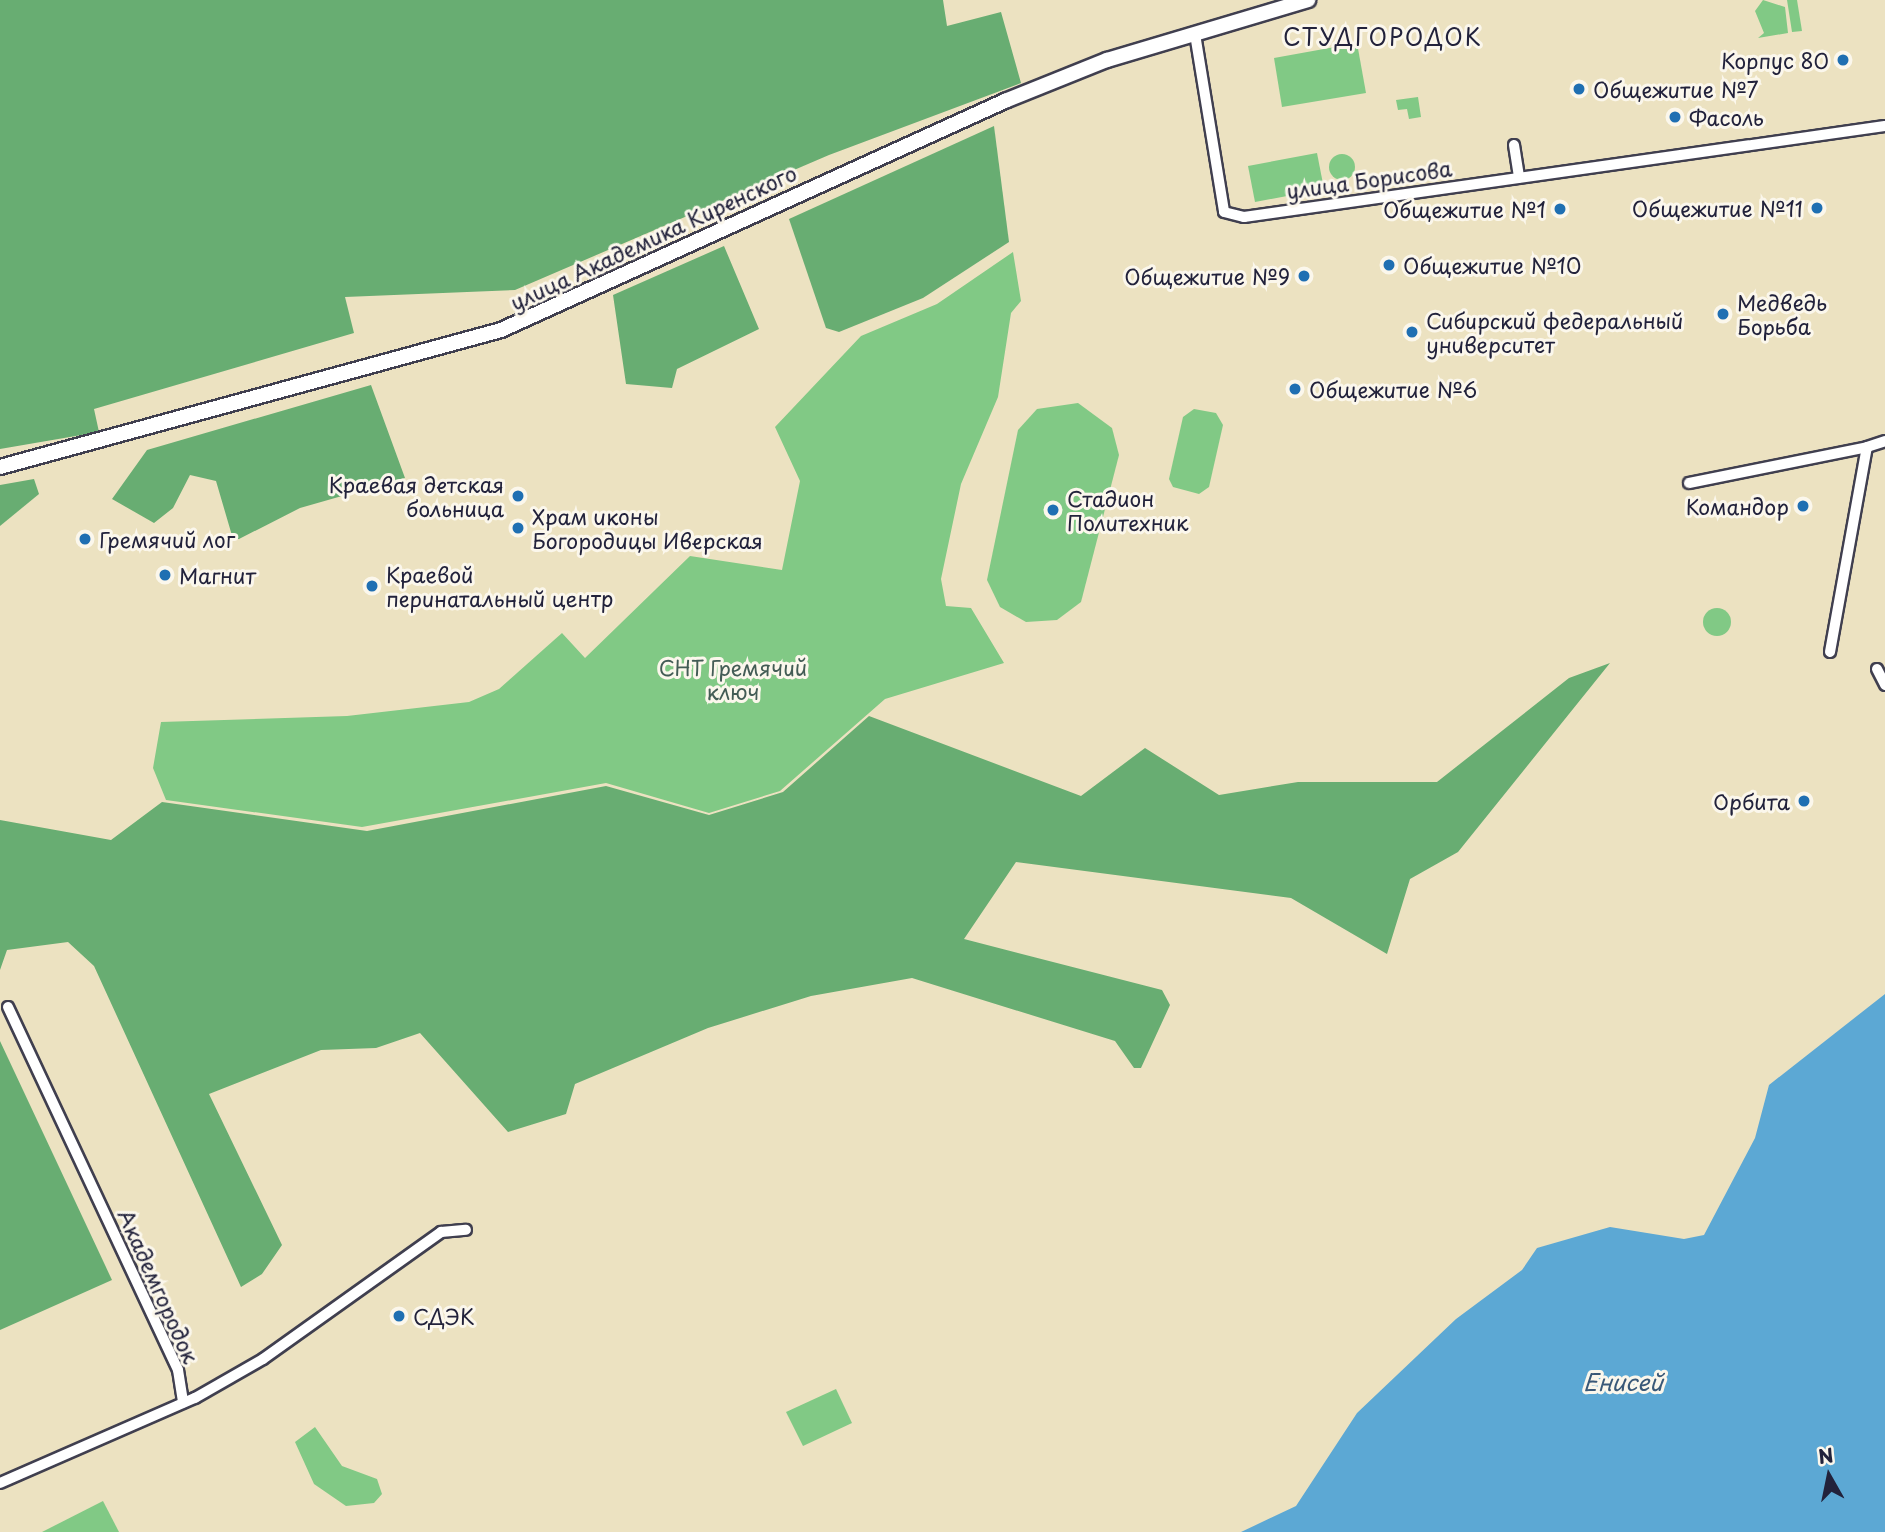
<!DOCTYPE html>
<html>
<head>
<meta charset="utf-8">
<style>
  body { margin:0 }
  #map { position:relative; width:1885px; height:1532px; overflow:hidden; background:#ece2c1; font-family:"Playpen Sans",sans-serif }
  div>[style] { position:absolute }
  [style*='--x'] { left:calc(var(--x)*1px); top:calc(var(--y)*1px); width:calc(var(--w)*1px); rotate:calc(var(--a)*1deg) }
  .green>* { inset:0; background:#81c985 }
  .round { border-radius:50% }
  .forest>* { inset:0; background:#68ad72 }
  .water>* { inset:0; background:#5ca8d4 }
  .roads { filter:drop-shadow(2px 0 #403f4f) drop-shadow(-2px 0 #403f4f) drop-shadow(0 2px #403f4f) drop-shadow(0 -2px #403f4f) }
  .minor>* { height:10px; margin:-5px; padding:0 5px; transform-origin:5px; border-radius:5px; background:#fff }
  .major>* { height:14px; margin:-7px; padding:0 7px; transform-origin:7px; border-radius:7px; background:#fff }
  .dots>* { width:19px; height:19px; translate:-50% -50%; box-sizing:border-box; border:4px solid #fbf7ec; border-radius:50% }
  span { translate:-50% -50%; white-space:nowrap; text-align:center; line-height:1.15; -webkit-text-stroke:6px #fbf7ec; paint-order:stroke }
  .poi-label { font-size:21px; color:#22223b }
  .right { translate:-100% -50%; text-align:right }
  .left { translate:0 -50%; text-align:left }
  .street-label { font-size:21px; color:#22223b }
  .park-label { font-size:21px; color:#435c55 }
  .neighbourhood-label { font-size:23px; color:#22223b; letter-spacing:2px }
  .water-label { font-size:23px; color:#395878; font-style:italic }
  .north { position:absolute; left:1794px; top:1441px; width:70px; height:70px; -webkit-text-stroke:5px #fbf7ec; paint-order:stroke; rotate:351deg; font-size:19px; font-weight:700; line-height:28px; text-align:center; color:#22223b }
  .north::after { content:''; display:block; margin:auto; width:24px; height:32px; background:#22223b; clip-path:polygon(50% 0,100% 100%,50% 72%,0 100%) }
</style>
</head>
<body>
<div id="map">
  <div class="green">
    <i style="clip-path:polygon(1763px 0,1785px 7px,1788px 33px,1758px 38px,1764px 33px,1755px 11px)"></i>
    <i style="clip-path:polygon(1787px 0,1797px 0,1802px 31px,1792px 32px)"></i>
    <i style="clip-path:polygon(1357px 43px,1366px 93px,1282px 107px,1274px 58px)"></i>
    <i style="clip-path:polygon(1418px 97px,1421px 117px,1409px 119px,1407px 109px,1398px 110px,1396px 100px)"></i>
    <i style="clip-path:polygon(1317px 153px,1324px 189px,1255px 202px,1248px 166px)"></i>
    <i class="round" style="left:1329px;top:154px;width:26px;height:26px"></i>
    <i style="clip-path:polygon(1013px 252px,1021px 301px,1011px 313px,998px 397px,961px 484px,941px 579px,946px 606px,971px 608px,1004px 663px,885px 699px,780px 791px,709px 813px,606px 783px,362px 827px,166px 800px,153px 768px,161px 722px,347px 716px,469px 702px,499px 689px,562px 633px,585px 658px,690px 556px,782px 570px,800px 481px,775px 427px,861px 336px,937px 304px)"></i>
    <i style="clip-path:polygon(1078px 403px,1112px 428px,1119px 455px,1081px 602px,1057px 620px,1026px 622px,1000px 607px,987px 580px,1018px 430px,1037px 409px)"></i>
    <i style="clip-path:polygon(1194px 409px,1216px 413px,1223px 425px,1209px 487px,1199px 494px,1173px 487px,1169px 479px,1183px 417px)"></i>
    <i class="round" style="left:1703px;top:608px;width:28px;height:28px"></i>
    <i style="clip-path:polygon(836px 1389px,852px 1423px,803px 1446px,786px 1412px)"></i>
    <i style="clip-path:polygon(315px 1427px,342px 1466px,377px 1479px,382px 1494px,374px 1503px,346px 1506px,314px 1484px,295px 1442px)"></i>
    <i style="clip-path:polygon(103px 1501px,119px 1532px,42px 1532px)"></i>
  </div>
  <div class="forest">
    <i style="clip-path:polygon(0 0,943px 0,947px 26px,1001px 12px,1021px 83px,829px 155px,515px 290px,345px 297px,354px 333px,94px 409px,99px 432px,0 449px)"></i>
    <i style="clip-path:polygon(994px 126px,1009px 242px,923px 298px,839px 332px,826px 328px,789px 219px)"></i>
    <i style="clip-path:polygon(724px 246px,759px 329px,677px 369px,672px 388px,626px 384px,613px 295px)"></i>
    <i style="clip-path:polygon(371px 385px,405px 478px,300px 508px,239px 539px,233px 539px,216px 481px,190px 475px,173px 508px,154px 523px,112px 499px,147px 450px)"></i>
    <i style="clip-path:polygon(34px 479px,39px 494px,0 526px,0 485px)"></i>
    <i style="clip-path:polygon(1610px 663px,1458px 852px,1410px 879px,1387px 954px,1291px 898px,1016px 862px,964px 939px,1162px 990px,1170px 1005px,1141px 1068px,1134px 1068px,1115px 1041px,912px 978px,811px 996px,708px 1028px,575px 1084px,566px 1114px,508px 1132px,420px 1033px,376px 1048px,321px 1050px,209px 1094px,282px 1245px,262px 1274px,241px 1287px,94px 966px,68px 942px,7px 950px,0 970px,0 820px,111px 840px,162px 802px,367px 831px,606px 786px,709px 815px,783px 792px,869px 716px,1081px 796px,1145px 748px,1219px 795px,1298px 782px,1437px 782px,1569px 678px)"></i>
    <i style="clip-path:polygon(0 1041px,112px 1280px,0 1330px)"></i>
  </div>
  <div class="water">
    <i style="clip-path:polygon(1885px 994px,1885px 1532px,1241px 1532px,1296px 1506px,1357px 1413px,1456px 1319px,1522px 1270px,1537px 1248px,1610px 1227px,1684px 1239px,1704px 1235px,1755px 1138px,1769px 1085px)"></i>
  </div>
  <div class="roads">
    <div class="minor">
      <i style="--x:1195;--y:34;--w:180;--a:80.7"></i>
      <i style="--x:1224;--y:212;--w:21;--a:14"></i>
      <i style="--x:1244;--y:217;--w:647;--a:-8.08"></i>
      <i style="--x:1514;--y:145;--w:33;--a:81"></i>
      <i style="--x:1689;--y:483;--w:182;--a:-11.4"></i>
      <i style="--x:1830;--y:652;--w:208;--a:-79.8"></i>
      <i style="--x:1867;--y:447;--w:19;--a:-18"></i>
      <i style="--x:1877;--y:669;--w:18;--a:63"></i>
      <i style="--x:8;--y:1007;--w:401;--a:64.9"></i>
      <i style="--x:178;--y:1370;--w:33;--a:81"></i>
      <i style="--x:0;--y:1483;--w:213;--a:-23.6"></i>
      <i style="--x:195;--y:1398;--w:78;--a:-29.8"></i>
      <i style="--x:263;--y:1359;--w:219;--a:-35.5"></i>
      <i style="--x:441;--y:1232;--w:25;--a:-5"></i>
    </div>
    <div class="major">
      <i style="--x:0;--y:467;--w:519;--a:-15.29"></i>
      <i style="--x:501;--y:330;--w:554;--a:-24.44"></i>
      <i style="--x:1005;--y:101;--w:110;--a:-21.9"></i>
      <i style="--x:1107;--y:60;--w:210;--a:-16.6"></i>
    </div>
  </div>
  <div class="dots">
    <i style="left:1843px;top:60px;background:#1f6fb2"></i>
    <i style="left:1579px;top:89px;background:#1f6fb2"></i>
    <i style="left:1675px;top:117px;background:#1f6fb2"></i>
    <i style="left:1817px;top:208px;background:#1f6fb2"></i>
    <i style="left:1560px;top:209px;background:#1f6fb2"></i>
    <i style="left:1389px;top:265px;background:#1f6fb2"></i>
    <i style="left:1304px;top:276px;background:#1f6fb2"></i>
    <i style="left:1723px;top:314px;background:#1f6fb2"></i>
    <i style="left:1412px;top:332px;background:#1f6fb2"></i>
    <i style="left:1295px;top:389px;background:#1f6fb2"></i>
    <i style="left:518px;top:496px;background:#1f6fb2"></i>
    <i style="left:1803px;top:506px;background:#1f6fb2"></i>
    <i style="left:1053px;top:510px;background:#1f6fb2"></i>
    <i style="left:518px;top:528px;background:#1f6fb2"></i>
    <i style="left:85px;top:539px;background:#1f6fb2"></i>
    <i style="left:165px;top:575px;background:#1f6fb2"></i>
    <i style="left:372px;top:586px;background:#1f6fb2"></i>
    <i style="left:1804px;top:801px;background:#1f6fb2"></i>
    <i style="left:399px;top:1316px;background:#1f6fb2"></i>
  </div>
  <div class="poi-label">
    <span class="right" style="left:1829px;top:60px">Корпус 80</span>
    <span class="left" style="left:1593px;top:89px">Общежитие №7</span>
    <span class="left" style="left:1689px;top:117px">Фасоль</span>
    <span class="right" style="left:1803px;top:208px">Общежитие №11</span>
    <span class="right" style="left:1546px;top:209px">Общежитие №1</span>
    <span class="left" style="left:1403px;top:265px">Общежитие №10</span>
    <span class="right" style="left:1290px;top:276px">Общежитие №9</span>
    <span class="left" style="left:1737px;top:314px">Медведь<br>Борьба</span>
    <span class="left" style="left:1426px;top:332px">Сибирский федеральный<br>университет</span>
    <span class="left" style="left:1309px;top:389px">Общежитие №6</span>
    <span class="right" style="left:504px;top:496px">Краевая детская<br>больница</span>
    <span class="left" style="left:1067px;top:510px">Стадион<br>Политехник</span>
    <span class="right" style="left:1789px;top:506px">Командор</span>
    <span class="left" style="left:532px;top:528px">Храм иконы<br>Богородицы Иверская</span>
    <span class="left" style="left:99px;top:539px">Гремячий лог</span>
    <span class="left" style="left:386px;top:586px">Краевой<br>перинатальный центр</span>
    <span class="left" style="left:179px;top:575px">Магнит</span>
    <span class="right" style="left:1790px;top:801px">Орбита</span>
    <span class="left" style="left:413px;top:1316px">СДЭК</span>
  </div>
  <div class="street-label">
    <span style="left:1369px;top:179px;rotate:-8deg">улица Борисова</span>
    <span style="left:653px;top:237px;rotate:-25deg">улица Академика Киренского</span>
    <span style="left:159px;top:1286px;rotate:66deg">Академгородок</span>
  </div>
  <div class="park-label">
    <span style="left:733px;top:679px">СНТ Гремячий<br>ключ</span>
  </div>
  <div class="neighbourhood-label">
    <span style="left:1383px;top:37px">СТУДГОРОДОК</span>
  </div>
  <div class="water-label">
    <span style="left:1623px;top:1382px">Енисей</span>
  </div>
  <div class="north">N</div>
</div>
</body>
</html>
